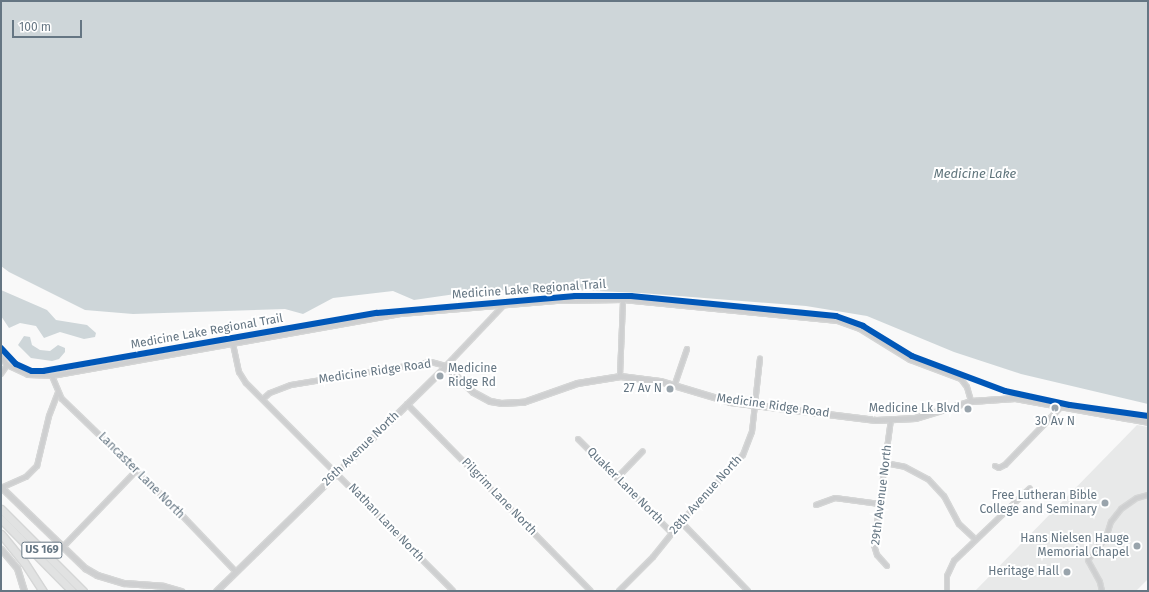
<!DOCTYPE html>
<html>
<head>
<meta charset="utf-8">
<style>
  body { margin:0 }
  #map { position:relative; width:1149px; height:592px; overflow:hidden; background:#f9f9f9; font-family:"Fira Sans",sans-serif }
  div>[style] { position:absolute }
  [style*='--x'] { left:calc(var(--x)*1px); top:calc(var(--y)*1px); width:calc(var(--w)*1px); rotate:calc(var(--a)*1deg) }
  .built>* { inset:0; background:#e8e9e9 }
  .water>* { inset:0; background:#ced6d9 }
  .roads { filter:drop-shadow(1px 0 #d5d6d6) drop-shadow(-1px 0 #d5d6d6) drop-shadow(0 1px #d5d6d6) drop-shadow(0 -1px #d5d6d6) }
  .minor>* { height:4px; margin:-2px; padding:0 2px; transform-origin:2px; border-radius:2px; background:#cecfd0 }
  .tertiary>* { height:5px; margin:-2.5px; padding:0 2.5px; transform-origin:2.5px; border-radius:2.5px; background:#cecfd0 }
  .motorway>* { height:7px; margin:-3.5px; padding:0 3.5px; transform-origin:3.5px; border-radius:3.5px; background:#e1e2e2 }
  .cycleway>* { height:6px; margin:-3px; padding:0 3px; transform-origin:3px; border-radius:3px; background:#0057b8 }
  .dots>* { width:11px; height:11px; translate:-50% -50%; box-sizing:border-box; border:2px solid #fff; border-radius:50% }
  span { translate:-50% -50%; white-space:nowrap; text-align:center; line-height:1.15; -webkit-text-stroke:4px #fff; paint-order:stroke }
  .shield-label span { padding:1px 3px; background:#fff; border:1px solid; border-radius:3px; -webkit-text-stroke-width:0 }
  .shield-label { font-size:11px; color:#657683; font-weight:700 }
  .street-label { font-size:12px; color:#657683 }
  .poi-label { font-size:12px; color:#657683 }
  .left { translate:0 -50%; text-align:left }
  .right { translate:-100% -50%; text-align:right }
  .water-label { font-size:13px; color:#60757c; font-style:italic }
  .frame { position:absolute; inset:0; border:2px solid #657683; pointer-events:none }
  .scale { position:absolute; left:12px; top:20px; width:70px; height:18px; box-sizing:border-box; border:2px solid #657683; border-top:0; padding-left:5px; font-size:12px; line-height:14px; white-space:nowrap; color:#657683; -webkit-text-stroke:3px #fff; paint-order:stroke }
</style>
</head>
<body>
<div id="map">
  <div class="built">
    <i style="clip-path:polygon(1137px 425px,1148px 427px,1148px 579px,1136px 591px,975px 591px)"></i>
  </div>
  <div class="water">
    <i style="clip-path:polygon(1px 1px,1148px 1px,1148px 404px,1021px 374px,954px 352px,867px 316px,806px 306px,641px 293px,551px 289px,476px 291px,414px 300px,393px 291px,333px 298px,303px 314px,285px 309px,133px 314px,85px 310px,9px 272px,1px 266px)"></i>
    <i style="clip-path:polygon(1px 290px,47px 310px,56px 320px,87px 325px,96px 333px,95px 337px,84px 339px,60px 332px,44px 338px,36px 326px,20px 323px,9px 328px,1px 316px)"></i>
    <i style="clip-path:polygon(24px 336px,30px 337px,32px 345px,40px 350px,50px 351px,58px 345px,65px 348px,65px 352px,59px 359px,52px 361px,31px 358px,18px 345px)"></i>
  </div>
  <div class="roads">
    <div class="minor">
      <i style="--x:233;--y:344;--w:29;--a:78"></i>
      <i style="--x:239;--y:372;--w:13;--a:58"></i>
      <i style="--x:246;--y:383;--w:293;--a:45.1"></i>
      <i style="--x:1;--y:357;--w:10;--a:53"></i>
      <i style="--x:7;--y:365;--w:23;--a:25"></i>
      <i style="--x:28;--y:375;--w:24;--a:2"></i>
      <i style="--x:52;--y:376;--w:354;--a:-10.1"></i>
      <i style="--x:401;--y:314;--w:156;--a:-4.8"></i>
      <i style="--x:556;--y:301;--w:67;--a:-0.9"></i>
      <i style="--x:623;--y:300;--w:216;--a:5.6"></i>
      <i style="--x:838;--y:321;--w:23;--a:20"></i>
      <i style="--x:860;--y:329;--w:59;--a:31.8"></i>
      <i style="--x:910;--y:360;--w:54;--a:20.4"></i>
      <i style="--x:961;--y:379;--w:10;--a:53"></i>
      <i style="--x:967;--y:387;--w:15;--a:74"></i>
      <i style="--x:1;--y:374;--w:11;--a:-56"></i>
      <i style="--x:52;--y:376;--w:25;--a:67"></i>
      <i style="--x:62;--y:399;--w:157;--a:44"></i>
      <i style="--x:175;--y:508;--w:88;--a:46.4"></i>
      <i style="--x:620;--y:376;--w:76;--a:-87.7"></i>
      <i style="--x:675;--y:384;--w:37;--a:-71"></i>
      <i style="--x:263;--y:399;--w:9;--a:-41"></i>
      <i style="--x:270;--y:393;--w:22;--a:-21"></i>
      <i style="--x:291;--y:385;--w:142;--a:-9.3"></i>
      <i style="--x:431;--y:362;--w:16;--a:15"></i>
      <i style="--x:446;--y:366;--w:83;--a:-46.5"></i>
      <i style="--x:407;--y:404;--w:262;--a:45.5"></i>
      <i style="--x:578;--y:439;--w:133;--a:45"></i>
      <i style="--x:885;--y:463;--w:20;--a:11"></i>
      <i style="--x:905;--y:467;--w:26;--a:28"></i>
      <i style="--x:928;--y:479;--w:23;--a:47"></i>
      <i style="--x:944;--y:496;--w:32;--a:62"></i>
      <i style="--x:959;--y:524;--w:23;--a:43"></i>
      <i style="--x:995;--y:466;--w:4;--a:27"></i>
      <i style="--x:999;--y:468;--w:7;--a:-27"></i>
      <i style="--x:1005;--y:465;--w:81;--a:-46"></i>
      <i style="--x:617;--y:478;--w:37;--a:-46"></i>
      <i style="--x:1;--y:488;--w:27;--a:-24"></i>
      <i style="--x:26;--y:477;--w:16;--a:-45"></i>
      <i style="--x:37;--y:466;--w:51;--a:-76.5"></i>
      <i style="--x:49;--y:416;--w:25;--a:-69"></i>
      <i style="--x:816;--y:505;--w:20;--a:-20"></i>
      <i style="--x:835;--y:498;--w:45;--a:7.6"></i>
      <i style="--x:681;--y:522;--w:96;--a:45.8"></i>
      <i style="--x:62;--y:548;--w:107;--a:-46.1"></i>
      <i style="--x:887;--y:566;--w:15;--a:-132"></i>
      <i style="--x:877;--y:555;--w:10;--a:-107"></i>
      <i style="--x:874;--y:545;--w:126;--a:-82.3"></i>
      <i style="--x:619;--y:591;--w:48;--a:-45"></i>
      <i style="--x:653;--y:557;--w:45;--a:-51.3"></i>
      <i style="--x:681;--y:522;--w:91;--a:-47.2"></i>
      <i style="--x:743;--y:455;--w:25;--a:-69"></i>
      <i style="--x:752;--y:432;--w:74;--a:-83.8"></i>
      <i style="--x:947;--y:591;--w:15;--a:-90"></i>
      <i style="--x:947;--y:576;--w:17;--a:-65"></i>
      <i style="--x:954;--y:561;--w:105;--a:-43.8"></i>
      <i style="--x:1102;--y:591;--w:9;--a:-103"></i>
      <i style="--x:1100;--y:582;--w:25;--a:-119"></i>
      <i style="--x:1088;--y:560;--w:28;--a:-51"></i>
      <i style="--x:1106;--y:538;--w:17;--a:-73"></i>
      <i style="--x:1111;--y:522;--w:16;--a:-52"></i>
      <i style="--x:1121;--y:509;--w:19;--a:-35"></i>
      <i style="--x:1137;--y:498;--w:11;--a:-15"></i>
    </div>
    <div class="tertiary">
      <i style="--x:1;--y:487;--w:117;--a:44"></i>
      <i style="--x:85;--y:568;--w:14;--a:30"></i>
      <i style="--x:97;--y:575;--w:28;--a:17"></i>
      <i style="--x:124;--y:583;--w:39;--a:4"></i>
      <i style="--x:163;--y:586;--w:19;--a:16"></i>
      <i style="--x:1;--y:549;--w:25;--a:50"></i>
      <i style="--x:17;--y:568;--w:24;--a:73"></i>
      <i style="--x:216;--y:591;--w:322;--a:-44.4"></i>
      <i style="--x:446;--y:366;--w:37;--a:44"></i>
      <i style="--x:473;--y:392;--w:19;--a:28"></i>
      <i style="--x:490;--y:401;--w:11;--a:10"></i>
      <i style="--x:501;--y:403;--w:22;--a:-3"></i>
      <i style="--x:523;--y:402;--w:57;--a:-19.4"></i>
      <i style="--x:577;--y:383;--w:44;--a:-9.2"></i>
      <i style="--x:620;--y:376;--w:40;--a:7.1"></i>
      <i style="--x:660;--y:381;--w:73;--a:16.7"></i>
      <i style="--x:730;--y:402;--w:147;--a:7"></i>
      <i style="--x:876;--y:420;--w:39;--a:-3"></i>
      <i style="--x:915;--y:418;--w:59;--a:-16.9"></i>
      <i style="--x:971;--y:401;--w:44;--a:-3.9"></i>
      <i style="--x:1015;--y:398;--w:135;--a:10.2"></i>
    </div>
    <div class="motorway">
      <i style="--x:1;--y:509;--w:116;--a:45"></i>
      <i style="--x:1;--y:519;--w:101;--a:45.4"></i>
      <i style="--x:1;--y:534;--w:36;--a:51"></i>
      <i style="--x:24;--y:562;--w:35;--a:57"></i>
    </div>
  </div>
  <div class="cycleway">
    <i style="--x:1;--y:348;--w:22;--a:47"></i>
    <i style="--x:16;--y:364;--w:17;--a:24"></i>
    <i style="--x:32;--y:371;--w:11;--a:0"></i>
    <i style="--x:43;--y:371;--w:339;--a:-9.9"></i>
    <i style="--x:377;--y:313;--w:199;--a:-4.9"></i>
    <i style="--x:575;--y:296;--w:56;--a:0"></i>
    <i style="--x:631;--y:296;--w:206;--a:5.6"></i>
    <i style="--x:836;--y:316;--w:29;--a:20"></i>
    <i style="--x:863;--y:326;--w:57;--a:31.5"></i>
    <i style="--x:912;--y:356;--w:99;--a:20.6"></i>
    <i style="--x:1005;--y:391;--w:66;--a:12.2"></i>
    <i style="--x:1070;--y:405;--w:79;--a:8"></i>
  </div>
  <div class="dots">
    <i style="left:440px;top:376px;background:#99a4ac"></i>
    <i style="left:670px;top:389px;background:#99a4ac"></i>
    <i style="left:1055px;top:408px;background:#99a4ac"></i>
    <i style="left:968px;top:409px;background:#99a4ac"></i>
    <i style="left:1105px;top:503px;background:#99a4ac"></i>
    <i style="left:1137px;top:546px;background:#99a4ac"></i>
    <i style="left:1067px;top:572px;background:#99a4ac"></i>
  </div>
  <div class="shield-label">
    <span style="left:42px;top:550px">US 169</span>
  </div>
  <div class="street-label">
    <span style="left:529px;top:290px;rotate:-4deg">Medicine Lake Regional Trail</span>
    <span style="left:207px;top:332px;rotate:-10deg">Medicine Lake Regional Trail</span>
    <span style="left:375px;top:372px;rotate:-8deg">Medicine Ridge Road</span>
    <span style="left:773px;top:406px;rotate:8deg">Medicine Ridge Road</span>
    <span style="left:361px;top:449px;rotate:-44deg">26th Avenue North</span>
    <span style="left:141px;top:476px;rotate:45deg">Lancaster Lane North</span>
    <span style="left:625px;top:486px;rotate:45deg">Quaker Lane North</span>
    <span style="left:706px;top:495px;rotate:-48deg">28th Avenue North</span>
    <span style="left:882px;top:495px;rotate:-83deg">29th Avenue North</span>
    <span style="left:499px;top:497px;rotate:46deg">Pilgrim Lane North</span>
    <span style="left:386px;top:523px;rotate:46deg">Nathan Lane North</span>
  </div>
  <div class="poi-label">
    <span class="left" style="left:448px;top:376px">Medicine<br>Ridge Rd</span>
    <span class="right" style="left:662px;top:389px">27 Av N</span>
    <span class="right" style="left:960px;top:409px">Medicine Lk Blvd</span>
    <span style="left:1055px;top:422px">30 Av N</span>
    <span class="right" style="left:1097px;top:503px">Free Lutheran Bible<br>College and Seminary</span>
    <span class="right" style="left:1129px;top:546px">Hans Nielsen Hauge<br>Memorial Chapel</span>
    <span class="right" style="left:1059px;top:572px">Heritage Hall</span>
  </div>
  <div class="water-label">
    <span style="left:975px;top:174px">Medicine Lake</span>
  </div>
  <div class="frame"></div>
  <div class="scale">100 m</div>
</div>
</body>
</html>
